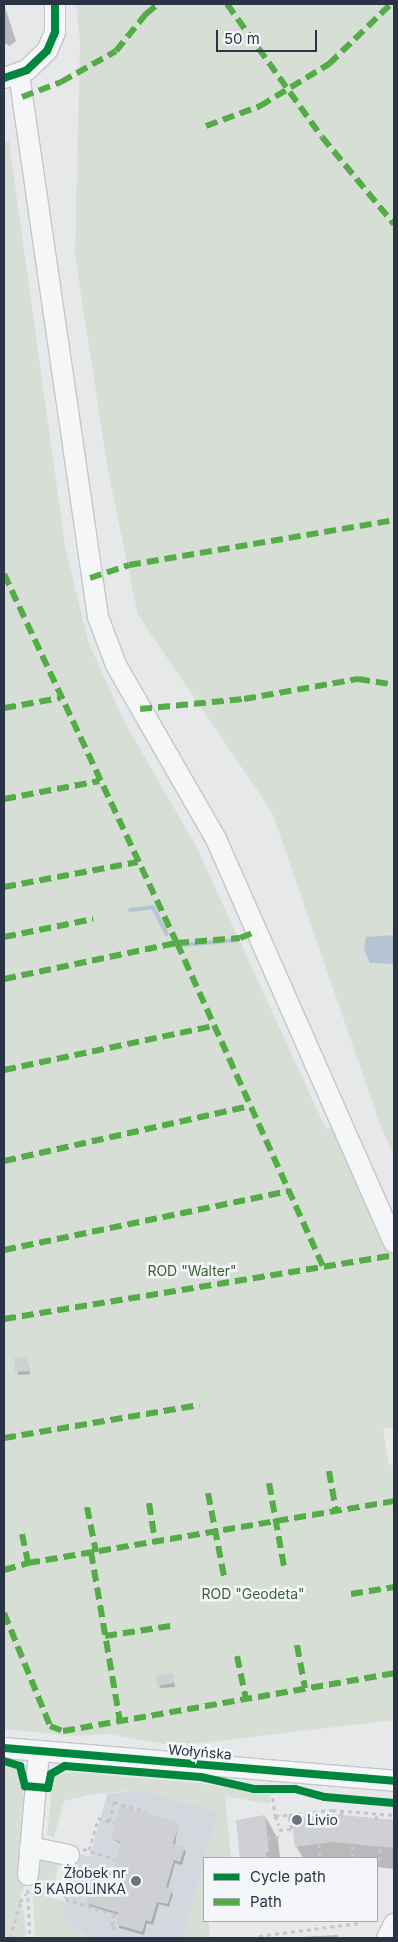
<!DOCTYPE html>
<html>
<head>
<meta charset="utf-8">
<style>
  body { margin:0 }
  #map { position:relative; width:398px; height:1942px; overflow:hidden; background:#e6e8ea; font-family:Inter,sans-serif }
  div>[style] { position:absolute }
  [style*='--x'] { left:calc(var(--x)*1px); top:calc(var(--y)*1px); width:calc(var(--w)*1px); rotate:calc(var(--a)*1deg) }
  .built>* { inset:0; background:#d4d7dd }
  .green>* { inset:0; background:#d6ded6 }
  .water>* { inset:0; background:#b4c4d5 }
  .shadow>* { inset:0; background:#0003 }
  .stream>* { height:4px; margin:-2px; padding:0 2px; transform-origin:2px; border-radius:2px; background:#b4c4d5 }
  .building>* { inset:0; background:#ced0d3 }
  .path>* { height:2.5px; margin-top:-1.25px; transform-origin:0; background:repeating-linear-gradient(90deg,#c5c6ca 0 4px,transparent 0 8px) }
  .roads { filter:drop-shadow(1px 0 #c4c6c8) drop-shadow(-1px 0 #c4c6c8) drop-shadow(0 1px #c4c6c8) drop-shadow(0 -1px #c4c6c8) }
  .minor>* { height:20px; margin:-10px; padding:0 10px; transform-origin:10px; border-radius:10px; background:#f5f6f7 }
  .quiet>* { height:6px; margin-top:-3px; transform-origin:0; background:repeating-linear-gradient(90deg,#54ac47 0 12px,transparent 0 18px) }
  .cycleway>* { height:8px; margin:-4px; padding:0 4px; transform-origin:4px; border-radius:4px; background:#00873e }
  .dots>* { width:14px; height:14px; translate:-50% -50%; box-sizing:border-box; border:2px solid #f4f6f9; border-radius:50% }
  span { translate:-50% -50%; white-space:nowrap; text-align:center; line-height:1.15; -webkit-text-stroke:5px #f4f6f9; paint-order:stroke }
  .park-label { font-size:14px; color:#3f6138 }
  .street-label { font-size:14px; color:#2b3445 }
  .poi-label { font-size:14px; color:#2b3445 }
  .left { translate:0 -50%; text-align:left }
  .right { translate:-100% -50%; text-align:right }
  .frame { position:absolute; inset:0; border:5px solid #2b3445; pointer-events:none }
  .legend { position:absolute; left:203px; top:1857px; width:175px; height:65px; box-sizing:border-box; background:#f4f6f9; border:1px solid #a4a8b1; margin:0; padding:6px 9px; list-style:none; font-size:15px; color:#2b3445 }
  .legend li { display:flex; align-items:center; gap:10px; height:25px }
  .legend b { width:25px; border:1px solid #a4a8b1 }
  .scale { position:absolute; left:216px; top:30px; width:101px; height:22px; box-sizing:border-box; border:2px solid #2b3445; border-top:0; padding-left:6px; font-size:15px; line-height:18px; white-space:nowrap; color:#2b3445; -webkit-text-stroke:4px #f4f6f9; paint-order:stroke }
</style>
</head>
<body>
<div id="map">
  <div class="built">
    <i style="clip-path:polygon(140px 1790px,215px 1811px,215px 1824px,183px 1938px,89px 1938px,62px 1917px,80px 1854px,90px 1857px,107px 1794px)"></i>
  </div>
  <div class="green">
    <i style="clip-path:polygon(76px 4px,394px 4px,394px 1155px,382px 1130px,272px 812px,138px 615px,108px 471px,75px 255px,80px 42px)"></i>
    <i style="clip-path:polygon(9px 141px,65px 546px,88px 641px,124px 721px,197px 848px,326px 1129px,331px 1128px,394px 1259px,394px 1427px,383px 1429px,389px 1464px,394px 1467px,394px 1720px,176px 1746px,108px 1734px,75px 1736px,4px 1729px,4px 142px)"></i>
    <i style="clip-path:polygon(4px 1764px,18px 1770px,24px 1795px,18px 1877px,24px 1887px,21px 1896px,27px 1938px,4px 1938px)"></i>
    <i style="clip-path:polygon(70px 1772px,198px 1783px,270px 1795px,270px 1804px,225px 1796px,231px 1858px,205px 1858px,215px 1824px,215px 1811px,140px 1790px,94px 1794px,64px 1801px,54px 1837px,47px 1835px,53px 1777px)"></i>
    <i style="clip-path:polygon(36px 1858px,60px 1862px,50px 1897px,66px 1902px,62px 1917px,89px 1938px,35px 1938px,33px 1893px)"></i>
    <i style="clip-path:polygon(204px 1862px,204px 1921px,209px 1921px,210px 1938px,183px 1938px)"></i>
  </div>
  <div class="water">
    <i style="clip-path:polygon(394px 935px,394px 964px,370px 963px,364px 949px,366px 937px)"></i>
  </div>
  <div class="shadow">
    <i style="clip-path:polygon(4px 4px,16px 41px,10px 46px,4px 43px)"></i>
    <i style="clip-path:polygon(27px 1358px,30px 1374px,18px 1375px,15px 1359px)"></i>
    <i style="clip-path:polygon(172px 1674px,175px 1687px,160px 1688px,159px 1685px)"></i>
    <i style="clip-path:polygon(332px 1815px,394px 1820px,394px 1869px,377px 1867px,377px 1858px,303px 1858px,296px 1846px)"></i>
    <i style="clip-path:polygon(265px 1816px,278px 1839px,280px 1858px,242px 1858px,237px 1821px)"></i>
    <i style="clip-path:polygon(178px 1824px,175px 1845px,186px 1851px,182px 1865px,175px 1863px,168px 1889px,173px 1894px,169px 1907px,159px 1904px,153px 1925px,147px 1923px,144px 1935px,119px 1928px,119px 1915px,90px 1906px,88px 1903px,112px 1877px,122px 1844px,112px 1839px)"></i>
    <i style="clip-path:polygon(337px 1935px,339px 1938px,300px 1937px)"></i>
  </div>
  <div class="stream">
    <i style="--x:130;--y:910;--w:23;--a:-7"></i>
    <i style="--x:153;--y:907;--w:30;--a:63"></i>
    <i style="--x:182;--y:945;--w:56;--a:-5.1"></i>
  </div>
  <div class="building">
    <i style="clip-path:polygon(27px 1356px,29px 1371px,15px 1372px,14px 1358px)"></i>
    <i style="clip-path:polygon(172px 1673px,174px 1683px,157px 1686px,156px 1675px)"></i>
    <i style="clip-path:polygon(120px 1806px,179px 1823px,173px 1844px,185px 1847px,180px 1862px,174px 1860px,166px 1887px,172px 1889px,168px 1904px,157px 1902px,151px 1922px,146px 1920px,142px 1932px,115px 1924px,119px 1913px,86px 1903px,95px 1871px,112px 1876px,121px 1842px,111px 1839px)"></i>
    <i style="clip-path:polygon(332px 1814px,394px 1820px,394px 1848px,332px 1842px,295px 1847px,291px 1818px)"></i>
    <i style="clip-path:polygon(265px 1815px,269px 1852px,266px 1852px,266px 1858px,240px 1858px,236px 1820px)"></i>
  </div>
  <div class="path">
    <i style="--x:272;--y:1790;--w:26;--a:83"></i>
    <i style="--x:275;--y:1816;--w:14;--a:-4"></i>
    <i style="--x:275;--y:1816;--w:10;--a:66"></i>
    <i style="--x:341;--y:1816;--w:5;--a:-79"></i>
    <i style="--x:376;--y:1820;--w:7;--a:-90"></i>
    <i style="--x:109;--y:1821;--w:20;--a:-75"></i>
    <i style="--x:114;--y:1802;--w:34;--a:17"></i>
    <i style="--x:279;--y:1830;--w:12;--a:-5"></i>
    <i style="--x:291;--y:1829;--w:14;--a:-98"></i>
    <i style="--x:289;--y:1815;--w:43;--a:-6.6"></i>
    <i style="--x:332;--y:1810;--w:62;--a:4.6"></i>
    <i style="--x:267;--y:1838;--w:13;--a:-4"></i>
    <i style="--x:319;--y:1844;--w:14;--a:86"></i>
    <i style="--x:83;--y:1849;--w:34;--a:17"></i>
    <i style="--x:89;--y:1850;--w:33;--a:-74"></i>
    <i style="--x:98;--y:1818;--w:18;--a:16"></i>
    <i style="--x:352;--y:1858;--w:14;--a:-86"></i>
    <i style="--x:379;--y:1861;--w:15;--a:-86"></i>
    <i style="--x:73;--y:1871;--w:29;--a:106"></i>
    <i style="--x:65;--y:1899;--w:52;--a:16.7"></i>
    <i style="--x:115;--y:1914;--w:13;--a:103"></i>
    <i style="--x:112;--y:1927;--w:8;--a:14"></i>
    <i style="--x:70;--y:1882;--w:22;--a:16"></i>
    <i style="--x:28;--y:1890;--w:48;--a:87.6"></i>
    <i style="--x:259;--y:1936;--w:101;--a:-7.4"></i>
    <i style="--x:10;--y:1938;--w:37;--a:-74"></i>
    <i style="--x:20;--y:1902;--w:10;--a:-53"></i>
  </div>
  <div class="roads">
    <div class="minor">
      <i style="--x:19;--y:74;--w:549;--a:81.72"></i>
      <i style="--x:98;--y:617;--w:51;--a:69.4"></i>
      <i style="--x:116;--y:665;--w:201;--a:60.1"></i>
      <i style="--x:216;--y:839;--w:441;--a:66.2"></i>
      <i style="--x:4;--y:78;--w:24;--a:-19"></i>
      <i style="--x:27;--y:70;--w:28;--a:-44"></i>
      <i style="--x:47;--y:51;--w:21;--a:-67"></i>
      <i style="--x:55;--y:32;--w:28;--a:-90"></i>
      <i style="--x:4;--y:1748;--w:391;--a:4.8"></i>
      <i style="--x:30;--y:1847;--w:40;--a:12"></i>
      <i style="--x:28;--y:1875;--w:124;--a:-84.9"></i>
      <i style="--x:387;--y:1938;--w:16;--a:-63"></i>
    </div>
  </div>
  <div class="quiet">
    <i style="--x:227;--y:4;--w:163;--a:54.5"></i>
    <i style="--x:322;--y:137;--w:113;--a:50.4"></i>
    <i style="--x:22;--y:97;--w:42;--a:-21"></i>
    <i style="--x:61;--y:82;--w:63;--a:-29.4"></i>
    <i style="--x:116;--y:51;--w:48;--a:-51"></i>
    <i style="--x:146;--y:14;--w:16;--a:-40"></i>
    <i style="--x:206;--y:126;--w:58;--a:-20.3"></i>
    <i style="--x:260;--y:106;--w:81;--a:-31.3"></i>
    <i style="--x:329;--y:64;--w:86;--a:-44.1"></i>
    <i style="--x:4;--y:574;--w:408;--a:64.9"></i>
    <i style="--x:177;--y:943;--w:358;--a:65.7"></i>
    <i style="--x:90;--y:578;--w:41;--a:-18.4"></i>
    <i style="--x:129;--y:565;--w:269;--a:-9.6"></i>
    <i style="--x:4;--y:708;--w:57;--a:-10.1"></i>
    <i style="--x:140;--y:709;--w:104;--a:-5.5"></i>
    <i style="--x:244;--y:699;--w:116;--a:-10"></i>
    <i style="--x:358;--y:679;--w:36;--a:9"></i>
    <i style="--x:4;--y:799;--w:97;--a:-10.7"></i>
    <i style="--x:4;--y:887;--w:136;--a:-10.6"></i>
    <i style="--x:4;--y:937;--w:91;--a:-11.4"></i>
    <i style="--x:4;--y:979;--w:177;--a:-11.8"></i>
    <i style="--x:177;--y:943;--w:63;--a:-4.5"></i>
    <i style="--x:240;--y:938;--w:18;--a:-22"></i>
    <i style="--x:4;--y:1070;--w:213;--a:-11.9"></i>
    <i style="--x:4;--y:1161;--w:252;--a:-12.6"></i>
    <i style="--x:4;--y:1250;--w:291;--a:-11.7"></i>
    <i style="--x:4;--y:1319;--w:395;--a:-9.3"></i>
    <i style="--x:4;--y:1438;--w:198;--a:-9.6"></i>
    <i style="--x:329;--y:1471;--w:41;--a:80.1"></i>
    <i style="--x:269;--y:1483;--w:84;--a:79.8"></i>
    <i style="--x:208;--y:1493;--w:85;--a:79.1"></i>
    <i style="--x:149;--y:1503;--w:39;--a:81"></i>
    <i style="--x:87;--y:1507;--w:46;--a:78.7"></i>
    <i style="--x:22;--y:1534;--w:30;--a:78"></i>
    <i style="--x:91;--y:1552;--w:171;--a:80.3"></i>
    <i style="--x:4;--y:1570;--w:25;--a:-16"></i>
    <i style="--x:28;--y:1563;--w:371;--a:-9.6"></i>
    <i style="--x:351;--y:1594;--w:44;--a:-9.2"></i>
    <i style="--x:4;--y:1613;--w:122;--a:67.8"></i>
    <i style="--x:50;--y:1726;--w:14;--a:21"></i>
    <i style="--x:63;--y:1731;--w:336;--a:-9.9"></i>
    <i style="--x:105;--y:1636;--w:66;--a:-8.7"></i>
    <i style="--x:297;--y:1645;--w:44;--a:79.5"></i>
    <i style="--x:237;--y:1656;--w:44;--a:78.2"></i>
  </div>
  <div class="cycleway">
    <i style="--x:4;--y:78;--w:24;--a:-19"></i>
    <i style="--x:27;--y:70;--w:28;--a:-44"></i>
    <i style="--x:47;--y:51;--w:21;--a:-67"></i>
    <i style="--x:55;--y:32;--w:28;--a:-90"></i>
    <i style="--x:4;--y:1748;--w:391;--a:4.8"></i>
    <i style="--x:4;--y:1761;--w:17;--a:17"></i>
    <i style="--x:20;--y:1766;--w:21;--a:76"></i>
    <i style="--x:25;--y:1786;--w:23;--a:5"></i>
    <i style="--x:48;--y:1788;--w:14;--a:-78"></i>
    <i style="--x:51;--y:1774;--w:16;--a:-30"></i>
    <i style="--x:65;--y:1766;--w:136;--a:4.6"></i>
    <i style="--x:201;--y:1777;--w:54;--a:12.8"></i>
    <i style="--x:254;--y:1789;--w:41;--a:0"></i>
    <i style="--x:295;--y:1789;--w:31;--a:15"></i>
    <i style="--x:325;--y:1797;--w:69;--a:5"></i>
  </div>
  <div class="dots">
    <i style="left:297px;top:1820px;background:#6c737f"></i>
    <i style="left:136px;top:1881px;background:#6c737f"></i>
  </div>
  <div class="park-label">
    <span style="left:192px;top:1271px">ROD "Walter"</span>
    <span style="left:253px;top:1594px">ROD "Geodeta"</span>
  </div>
  <div class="street-label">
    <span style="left:200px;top:1752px;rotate:5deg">Wołyńska</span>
  </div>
  <div class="poi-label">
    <span class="left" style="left:307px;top:1820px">Livio</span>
    <span class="right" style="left:126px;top:1881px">Żłobek nr<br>5 KAROLINKA</span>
  </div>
  <div class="frame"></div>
  <ul class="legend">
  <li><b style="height:6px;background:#00873e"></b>Cycle path</li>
  <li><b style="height:6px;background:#54ac47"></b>Path</li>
  </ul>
  <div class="scale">50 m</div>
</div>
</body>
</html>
